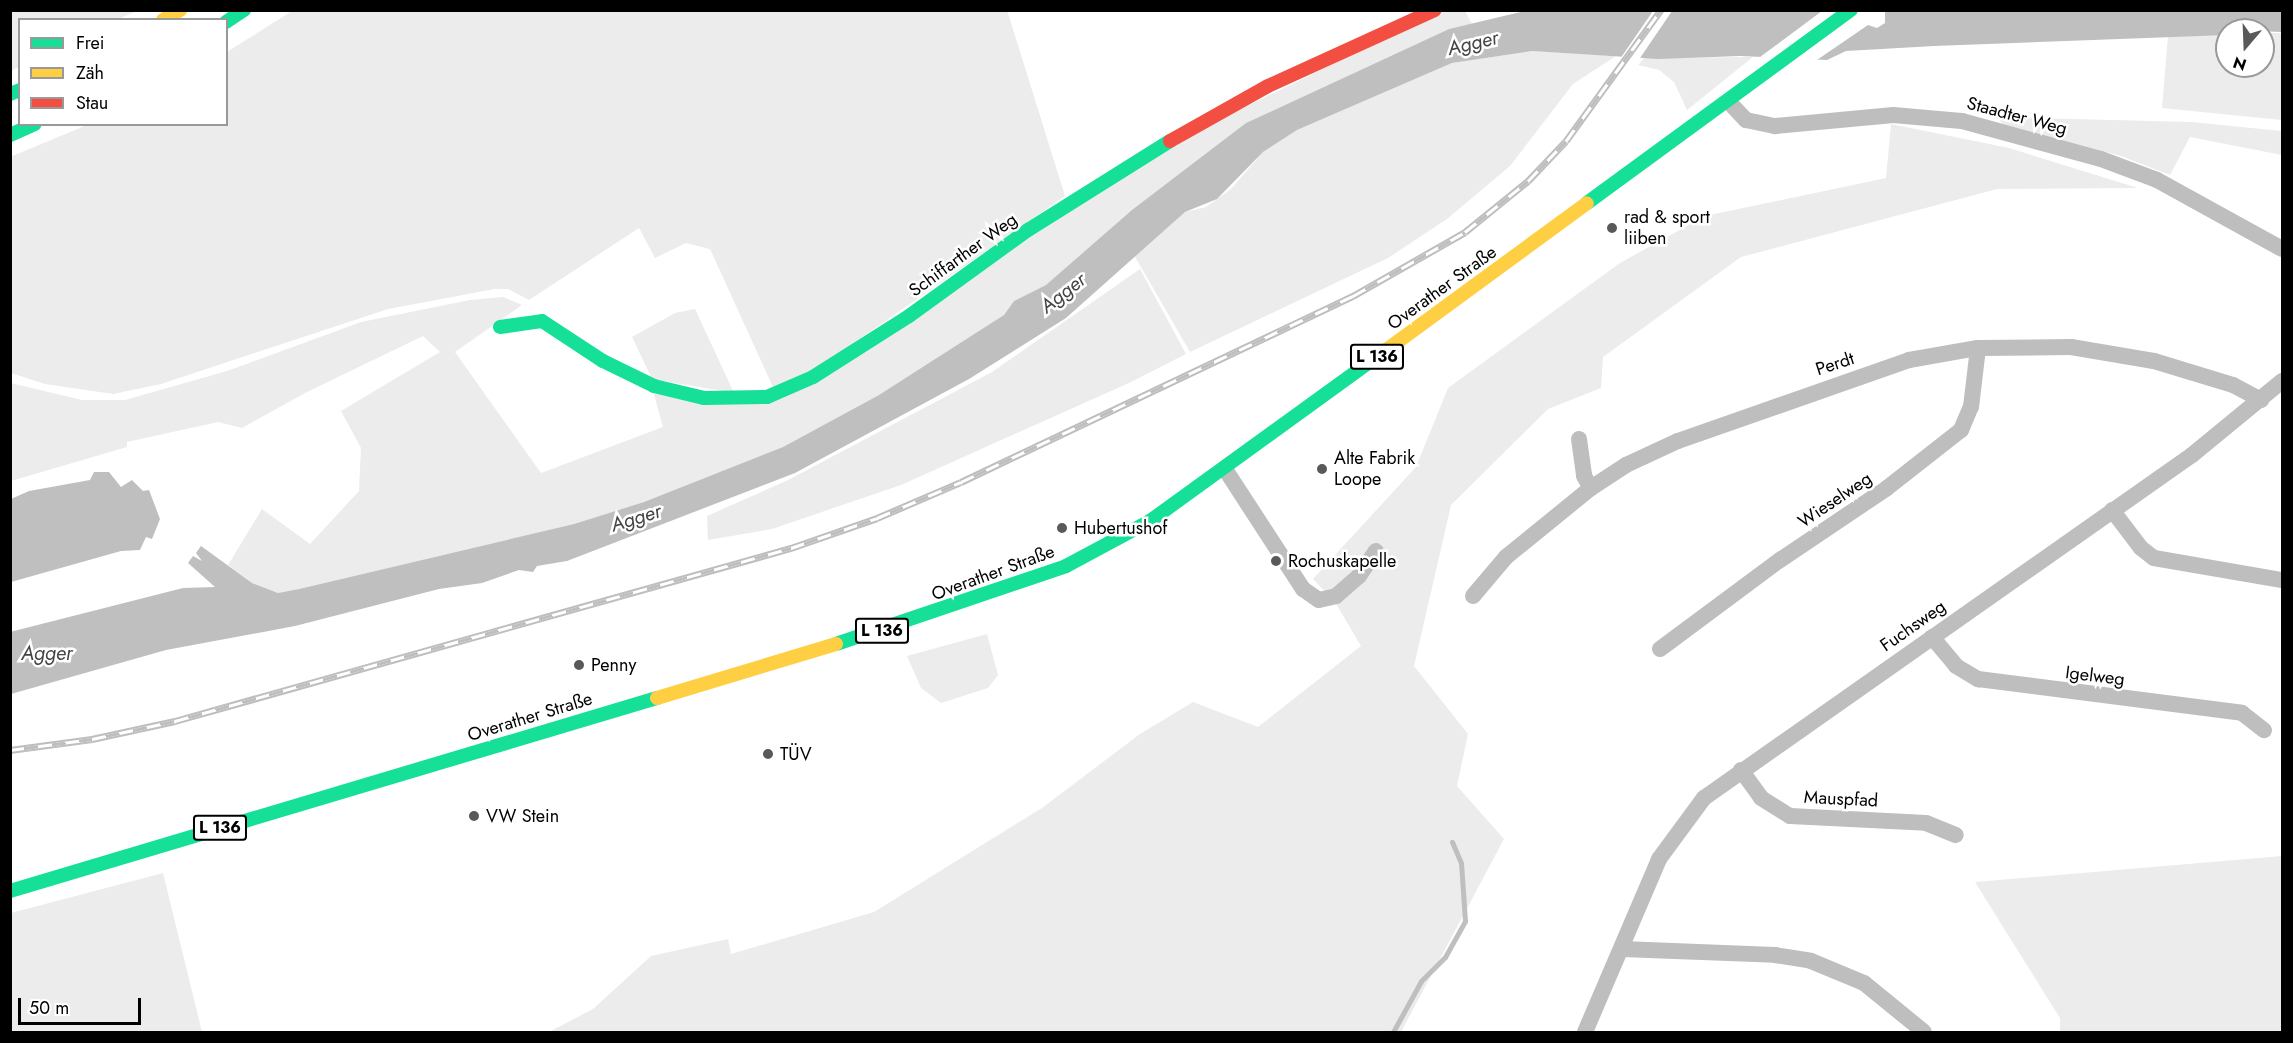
<!DOCTYPE html>
<html>
<head>
<meta charset="utf-8">
<style>
  body { margin:0 }
  #map { position:relative; width:2293px; height:1043px; overflow:hidden; background:#fff; font-family:Jost,sans-serif }
  div>[style] { position:absolute }
  [style*='--x'] { left:calc(var(--x)*1px); top:calc(var(--y)*1px); width:calc(var(--w)*1px); rotate:calc(var(--a)*1deg) }
  .green>* { inset:0; background:#ececec }
  .water>* { inset:0; background:#bfbfbf }
  .pier>* { inset:0; background:#fff }
  .stream>* { height:5px; margin:-2.5px; padding:0 2.5px; transform-origin:2.5px; border-radius:2.5px; background:#bfbfbf }
  .street>* { height:16px; margin:-8px; padding:0 8px; transform-origin:8px; border-radius:8px; background:#bebebe }
  .fast>* { height:14px; margin:-7px; padding:0 7px; transform-origin:7px; border-radius:7px; background:#16e098 }
  .slow>* { height:14px; margin:-7px; padding:0 7px; transform-origin:7px; border-radius:7px; background:#ffcf43 }
  .jam>* { height:14px; margin:-7px; padding:0 7px; transform-origin:7px; border-radius:7px; background:#f24e42 }
  .rail>* { height:7px; margin-top:-3.5px; transform-origin:0; background:repeating-linear-gradient(90deg,#fff 0 14px,#bebebe 0 28px); box-sizing:border-box; border-block:2px solid #bebebe }
  .dots>* { width:16px; height:16px; translate:-50% -50%; box-sizing:border-box; border:3px solid #fff; border-radius:50% }
  span { translate:-50% -50%; white-space:nowrap; text-align:center; line-height:1.15; -webkit-text-stroke:5px #fff; paint-order:stroke }
  .shield-label span { padding:2px 4px; background:#fff; border:2px solid; border-radius:4px; -webkit-text-stroke-width:0 }
  .shield-label { font-size:16px; color:#000; font-weight:700 }
  .street-label { font-size:18px; color:#000 }
  .poi-label { font-size:18px; color:#000 }
  .left { translate:0 -50%; text-align:left }
  .water-label { font-size:20px; color:#444; font-style:italic }
  .frame { position:absolute; inset:0; border:12px solid #000; pointer-events:none }
  .legend { position:absolute; left:18px; top:18px; width:210px; height:108px; box-sizing:border-box; background:#fff; border:2px solid #999; margin:0; padding:8px 10px; list-style:none; font-size:18px; color:#000 }
  .legend li { display:flex; align-items:center; gap:12px; height:30px }
  .legend b { width:30px; border:2px solid #999 }
  .north { position:absolute; left:2215px; top:18px; width:60px; height:60px; box-sizing:border-box; background:#fff; border:2px solid #999; border-radius:50%; rotate:199deg; font-size:16px; font-weight:700; line-height:24px; text-align:center; color:#000 }
  .north::after { content:''; display:block; margin:auto; width:21px; height:27px; background:#595959; clip-path:polygon(50% 0,100% 100%,50% 72%,0 100%) }
  .scale { position:absolute; left:18px; top:998px; width:123px; height:27px; box-sizing:border-box; border:3px solid #000; border-top:0; padding-left:8px; font-size:18px; line-height:21px; white-space:nowrap; color:#000; -webkit-text-stroke:4px #fff; paint-order:stroke }
</style>
</head>
<body>
<div id="map">
  <div class="green">
    <i style="clip-path:polygon(11px 10px,137px 10px,137px 11px,118px 19px,20px 20px,19px 67px,11px 71px)"></i>
    <i style="clip-path:polygon(1007px 10px,1065px 196px,809px 374px,773px 387px,710px 249px,686px 243px,655px 258px,639px 228px,529px 300px,508px 289px,495px 289px,388px 309px,161px 384px,113px 394px,45px 384px,11px 373px,10px 157px,87px 125px,226px 124px,227px 52px,292px 11px)"></i>
    <i style="clip-path:polygon(1442px 11px,1465px 11px,1472px 24px,1449px 29px,1246px 123px,1046px 285px,1014px 301px,1004px 315px,958px 346px,879px 395px,783px 447px,644px 502px,574px 524px,299px 589px,278px 593px,252px 583px,228px 565px,262px 509px,310px 544px,359px 491px,361px 448px,341px 411px,440px 352px,423px 336px,307px 392px,242px 428px,218px 422px,127px 442px,127px 447px,11px 481px,11px 383px,82px 400px,125px 400px,227px 371px,361px 322px,470px 300px,503px 297px,522px 305px,455px 352px,541px 473px,663px 427px,653px 391px,768px 401px,1185px 136px)"></i>
    <i style="clip-path:polygon(2263px 33px,2282px 33px,2282px 120px,2162px 108px,2168px 36px,2227px 35px,2227px 66px,2263px 66px)"></i>
    <i style="clip-path:polygon(1532px 51px,1616px 56px,1573px 84px,1510px 166px,1447px 219px,1388px 258px,1190px 352px,1134px 255px,1185px 212px,1206px 207px,1231px 189px,1263px 152px,1297px 130px,1452px 63px)"></i>
    <i style="clip-path:polygon(1753px 57px,1687px 110px,1674px 82px,1659px 70px,1638px 65px,1644px 58px)"></i>
    <i style="clip-path:polygon(1997px 117px,2191px 122px,2282px 131px,2282px 155px,2190px 137px,2170px 175px,2121px 156px,2003px 124px)"></i>
    <i style="clip-path:polygon(1891px 124px,2009px 148px,2138px 188px,1997px 189px,1741px 257px,1603px 357px,1601px 388px,1548px 409px,1451px 505px,1414px 666px,1468px 734px,1457px 786px,1504px 839px,1401px 1032px,549px 1032px,593px 1009px,651px 956px,728px 939px,731px 954px,874px 912px,1042px 808px,1140px 734px,1193px 702px,1258px 727px,1361px 646px,1335px 602px,1313px 579px,1416px 467px,1448px 388px,1620px 263px,1705px 216px,1886px 178px)"></i>
    <i style="clip-path:polygon(1140px 269px,1186px 354px,1131px 382px,901px 485px,772px 529px,708px 540px,707px 516px,788px 480px,992px 372px)"></i>
    <i style="clip-path:polygon(695px 309px,734px 393px,652px 379px,632px 337px,675px 313px)"></i>
    <i style="clip-path:polygon(987px 634px,998px 675px,988px 688px,941px 703px,921px 688px,907px 656px)"></i>
    <i style="clip-path:polygon(2282px 856px,2282px 1032px,2060px 1032px,2060px 1018px,1975px 882px)"></i>
    <i style="clip-path:polygon(163px 873px,202px 1032px,11px 1032px,11px 913px)"></i>
  </div>
  <div class="water">
    <i style="clip-path:polygon(1529px 10px,2282px 11px,2282px 32px,2227px 30px,2227px 35px,1934px 46px,1846px 51px,1827px 60px,1740px 56px,1658px 59px,1532px 51px,1452px 63px,1297px 130px,1263px 152px,1217px 199px,1185px 212px,1066px 318px,969px 379px,795px 473px,567px 561px,537px 566px,533px 572px,519px 570px,482px 583px,439px 589px,295px 626px,166px 650px,11px 694px,10px 632px,183px 588px,215px 587px,188px 563px,193px 556px,202px 561px,196px 553px,201px 546px,252px 583px,278px 593px,299px 589px,574px 524px,644px 502px,783px 447px,879px 395px,1004px 315px,1014px 301px,1046px 285px,1132px 210px,1246px 123px,1449px 29px)"></i>
    <i style="clip-path:polygon(94px 472px,109px 472px,121px 487px,132px 480px,143px 491px,149px 490px,160px 519px,152px 539px,146px 537px,140px 550px,121px 551px,11px 582px,11px 499px,29px 491px,90px 480px)"></i>
  </div>
  <div class="pier">
    <i style="clip-path:polygon(1653px 11px,1672px 11px,1638px 61px,1620px 59px)"></i>
    <i style="clip-path:polygon(1822px 11px,1885px 11px,1885px 23px,1877px 28px,1868px 25px,1814px 62px,1756px 60px)"></i>
  </div>
  <div class="stream">
    <i style="--x:1393;--y:1032;--w:58;--a:-61.2"></i>
    <i style="--x:1421;--y:981;--w:34;--a:-45"></i>
    <i style="--x:1445;--y:957;--w:41;--a:-60.9"></i>
    <i style="--x:1465;--y:921;--w:58;--a:-93.9"></i>
    <i style="--x:1461;--y:863;--w:23;--a:-113"></i>
  </div>
  <div class="street">
    <i style="--x:1729;--y:102;--w:25;--a:47"></i>
    <i style="--x:1746;--y:120;--w:30;--a:12"></i>
    <i style="--x:1775;--y:126;--w:119;--a:-5.3"></i>
    <i style="--x:1893;--y:115;--w:69;--a:5"></i>
    <i style="--x:1962;--y:121;--w:144;--a:15.3"></i>
    <i style="--x:2101;--y:159;--w:60;--a:20.6"></i>
    <i style="--x:2157;--y:180;--w:143;--a:28.9"></i>
    <i style="--x:1579;--y:439;--w:37;--a:82"></i>
    <i style="--x:1584;--y:476;--w:14;--a:60"></i>
    <i style="--x:1225;--y:469;--w:143;--a:57"></i>
    <i style="--x:1303;--y:589;--w:19;--a:35"></i>
    <i style="--x:1319;--y:600;--w:17;--a:-13"></i>
    <i style="--x:1336;--y:596;--w:30;--a:-41"></i>
    <i style="--x:1359;--y:576;--w:30;--a:-56"></i>
    <i style="--x:2112;--y:510;--w:48;--a:52.7"></i>
    <i style="--x:2141;--y:548;--w:16;--a:38"></i>
    <i style="--x:2154;--y:558;--w:130;--a:9.8"></i>
    <i style="--x:1473;--y:596;--w:51;--a:-49.8"></i>
    <i style="--x:1506;--y:557;--w:109;--a:-39.1"></i>
    <i style="--x:1591;--y:488;--w:42;--a:-33.3"></i>
    <i style="--x:1626;--y:465;--w:57;--a:-24.8"></i>
    <i style="--x:1678;--y:441;--w:245;--a:-19.3"></i>
    <i style="--x:1909;--y:360;--w:70;--a:-9.9"></i>
    <i style="--x:1978;--y:348;--w:93;--a:-0.6"></i>
    <i style="--x:2071;--y:347;--w:84;--a:9.6"></i>
    <i style="--x:2154;--y:361;--w:83;--a:16.9"></i>
    <i style="--x:2233;--y:385;--w:32;--a:28"></i>
    <i style="--x:1932;--y:637;--w:38;--a:50"></i>
    <i style="--x:1956;--y:666;--w:26;--a:31"></i>
    <i style="--x:1978;--y:679;--w:266;--a:7.3"></i>
    <i style="--x:2242;--y:713;--w:28;--a:38"></i>
    <i style="--x:1660;--y:649;--w:149;--a:-36.6"></i>
    <i style="--x:1780;--y:560;--w:129;--a:-33.9"></i>
    <i style="--x:1887;--y:488;--w:94;--a:-38.1"></i>
    <i style="--x:1961;--y:430;--w:25;--a:-67"></i>
    <i style="--x:1971;--y:407;--w:59;--a:-83.2"></i>
    <i style="--x:1741;--y:770;--w:34;--a:54"></i>
    <i style="--x:1761;--y:798;--w:34;--a:32"></i>
    <i style="--x:1790;--y:816;--w:136;--a:2.9"></i>
    <i style="--x:1926;--y:823;--w:32;--a:22"></i>
    <i style="--x:1622;--y:949;--w:153;--a:2.2"></i>
    <i style="--x:1775;--y:955;--w:36;--a:9"></i>
    <i style="--x:1811;--y:961;--w:57;--a:22.5"></i>
    <i style="--x:1864;--y:983;--w:77;--a:39.2"></i>
    <i style="--x:1585;--y:1032;--w:188;--a:-66.8"></i>
    <i style="--x:1659;--y:859;--w:76;--a:-53.6"></i>
    <i style="--x:1704;--y:798;--w:596;--a:-35.1"></i>
    <i style="--x:2192;--y:455;--w:117;--a:-39.4"></i>
  </div>
  <div class="fast">
    <i style="--x:226;--y:22;--w:22;--a:-34"></i>
    <i style="--x:10;--y:94;--w:11;--a:-22"></i>
    <i style="--x:10;--y:135;--w:27;--a:-24"></i>
    <i style="--x:1587;--y:203;--w:327;--a:-36.2"></i>
    <i style="--x:500;--y:327;--w:42;--a:-8.1"></i>
    <i style="--x:542;--y:321;--w:73;--a:33.3"></i>
    <i style="--x:603;--y:361;--w:57;--a:26.1"></i>
    <i style="--x:654;--y:386;--w:51;--a:13.5"></i>
    <i style="--x:704;--y:398;--w:63;--a:-0.9"></i>
    <i style="--x:767;--y:397;--w:50;--a:-23.5"></i>
    <i style="--x:813;--y:377;--w:114;--a:-32.4"></i>
    <i style="--x:909;--y:316;--w:147;--a:-35.9"></i>
    <i style="--x:1028;--y:230;--w:168;--a:-32.1"></i>
    <i style="--x:836;--y:644;--w:243;--a:-18.7"></i>
    <i style="--x:1066;--y:566;--w:95;--a:-28.2"></i>
    <i style="--x:1150;--y:521;--w:290;--a:-35.9"></i>
    <i style="--x:10;--y:891;--w:675;--a:-16.61"></i>
  </div>
  <div class="slow">
    <i style="--x:163;--y:20;--w:20;--a:-30"></i>
    <i style="--x:1385;--y:351;--w:250;--a:-36.2"></i>
    <i style="--x:657;--y:698;--w:187;--a:-16.8"></i>
  </div>
  <div class="jam">
    <i style="--x:1170;--y:141;--w:112;--a:-29.3"></i>
    <i style="--x:1268;--y:86;--w:183;--a:-24.5"></i>
  </div>
  <div class="rail">
    <i style="--x:10;--y:750;--w:83;--a:-7.6"></i>
    <i style="--x:92;--y:739;--w:85;--a:-12.2"></i>
    <i style="--x:175;--y:721;--w:640;--a:-15.69"></i>
    <i style="--x:791;--y:548;--w:91;--a:-19.2"></i>
    <i style="--x:877;--y:518;--w:91;--a:-23.2"></i>
    <i style="--x:961;--y:482;--w:434;--a:-25.4"></i>
    <i style="--x:1353;--y:296;--w:129;--a:-29.7"></i>
    <i style="--x:1465;--y:232;--w:81;--a:-39"></i>
    <i style="--x:1528;--y:181;--w:55;--a:-46.5"></i>
    <i style="--x:1566;--y:141;--w:162;--a:-54.1"></i>
  </div>
  <div class="dots">
    <i style="left:1612px;top:228px;background:#595959"></i>
    <i style="left:1322px;top:469px;background:#595959"></i>
    <i style="left:1062px;top:528px;background:#595959"></i>
    <i style="left:1276px;top:561px;background:#595959"></i>
    <i style="left:579px;top:665px;background:#595959"></i>
    <i style="left:768px;top:754px;background:#595959"></i>
    <i style="left:474px;top:816px;background:#595959"></i>
  </div>
  <div class="shield-label">
    <span style="left:1377px;top:357px">L 136</span>
    <span style="left:882px;top:631px">L 136</span>
    <span style="left:220px;top:828px">L 136</span>
  </div>
  <div class="street-label">
    <span style="left:2017px;top:116px;rotate:15deg">Staadter Weg</span>
    <span style="left:963px;top:255px;rotate:-36deg">Schiffarther Weg</span>
    <span style="left:1442px;top:288px;rotate:-36deg">Overather Straße</span>
    <span style="left:1835px;top:364px;rotate:-18deg">Perdt</span>
    <span style="left:1835px;top:500px;rotate:-34deg">Wieselweg</span>
    <span style="left:993px;top:573px;rotate:-20deg">Overather Straße</span>
    <span style="left:1913px;top:626px;rotate:-35deg">Fuchsweg</span>
    <span style="left:2095px;top:676px;rotate:7deg">Igelweg</span>
    <span style="left:530px;top:717px;rotate:-17deg">Overather Straße</span>
    <span style="left:1841px;top:799px;rotate:3deg">Mauspfad</span>
  </div>
  <div class="poi-label">
    <span class="left" style="left:1624px;top:228px">rad &amp; sport<br>liiben</span>
    <span class="left" style="left:1334px;top:469px">Alte Fabrik<br>Loope</span>
    <span class="left" style="left:1074px;top:528px">Hubertushof</span>
    <span class="left" style="left:1288px;top:561px">Rochuskapelle</span>
    <span class="left" style="left:591px;top:665px">Penny</span>
    <span class="left" style="left:780px;top:754px">TÜV</span>
    <span class="left" style="left:486px;top:816px">VW Stein</span>
  </div>
  <div class="water-label">
    <span style="left:1473px;top:43px;rotate:-13deg">Agger</span>
    <span style="left:1063px;top:293px;rotate:-38deg">Agger</span>
    <span style="left:636px;top:518px;rotate:-17deg">Agger</span>
    <span style="left:47px;top:653px">Agger</span>
  </div>
  <div class="frame"></div>
  <ul class="legend">
  <li><b style="height:8px;background:#16e098"></b>Frei</li>
  <li><b style="height:8px;background:#ffcf43"></b>Zäh</li>
  <li><b style="height:8px;background:#f24e42"></b>Stau</li>
  </ul>
  <div class="north">N</div>
  <div class="scale">50 m</div>
</div>
</body>
</html>
